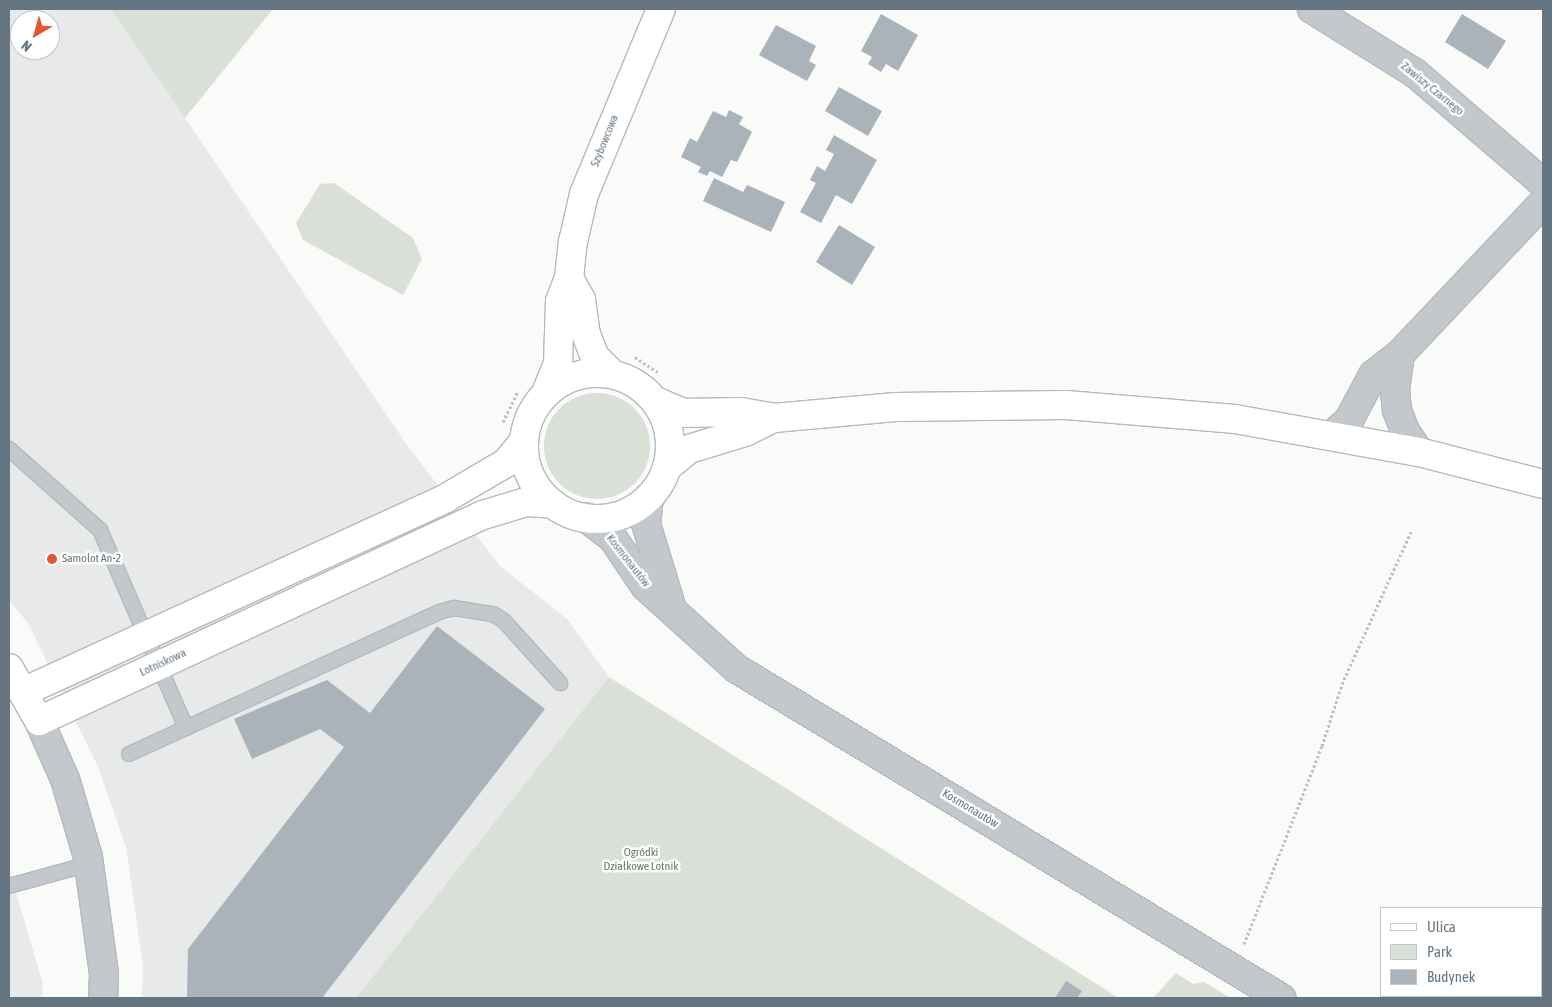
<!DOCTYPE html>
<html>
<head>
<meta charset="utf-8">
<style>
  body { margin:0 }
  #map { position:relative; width:1552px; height:1007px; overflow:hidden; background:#fafaf8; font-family:"Asap Condensed",sans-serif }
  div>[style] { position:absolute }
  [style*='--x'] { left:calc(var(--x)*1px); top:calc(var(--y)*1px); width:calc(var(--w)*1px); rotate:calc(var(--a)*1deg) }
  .built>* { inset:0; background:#e8e9e9 }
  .green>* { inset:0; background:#dadfd7 }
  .round { border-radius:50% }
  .building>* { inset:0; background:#aab3b9 }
  .path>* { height:3px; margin-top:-1.5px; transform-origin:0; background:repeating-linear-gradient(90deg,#bbbfc2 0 2.5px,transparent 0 5px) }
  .roads { filter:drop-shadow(1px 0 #b3babf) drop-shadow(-1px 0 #b3babf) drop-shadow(0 1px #b3babf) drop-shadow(0 -1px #b3babf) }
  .lane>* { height:14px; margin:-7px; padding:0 7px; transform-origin:7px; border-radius:7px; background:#c3c8cc }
  .street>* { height:28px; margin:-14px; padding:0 14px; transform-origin:14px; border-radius:14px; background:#c3c8cc }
  .secondary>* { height:28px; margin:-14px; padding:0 14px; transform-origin:14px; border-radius:14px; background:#fff }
  .secondary>.ring { margin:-14px; padding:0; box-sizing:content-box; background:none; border:28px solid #fff; border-radius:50% }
  .dots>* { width:14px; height:14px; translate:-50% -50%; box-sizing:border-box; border:2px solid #fff; border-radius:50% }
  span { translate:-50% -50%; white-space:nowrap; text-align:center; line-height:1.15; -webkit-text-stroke:5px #fff; paint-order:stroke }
  .street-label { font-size:12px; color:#657683 }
  .poi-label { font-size:12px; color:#657683 }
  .left { translate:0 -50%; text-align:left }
  .park-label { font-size:12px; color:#687a64 }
  .frame { position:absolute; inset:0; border:10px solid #657683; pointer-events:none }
  .legend { position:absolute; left:1380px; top:907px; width:162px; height:90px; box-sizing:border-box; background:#fff; border:1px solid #c1c8cd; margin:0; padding:6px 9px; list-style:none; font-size:15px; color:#657683 }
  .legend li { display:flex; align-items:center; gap:10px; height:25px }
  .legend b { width:25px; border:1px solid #c1c8cd }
  .north { position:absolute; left:10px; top:10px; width:50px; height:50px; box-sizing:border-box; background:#fff; border:1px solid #c1c8cd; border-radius:50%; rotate:218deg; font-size:14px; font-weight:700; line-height:20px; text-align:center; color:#657683 }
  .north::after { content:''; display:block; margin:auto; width:18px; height:22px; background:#e4572e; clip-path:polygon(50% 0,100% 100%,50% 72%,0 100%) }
</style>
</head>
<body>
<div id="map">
  <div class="built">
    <i style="clip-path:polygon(evenodd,9px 9px,111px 9px,407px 445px,500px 566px,567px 619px,609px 677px,356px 998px,142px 998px,143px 967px,126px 847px,98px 767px,28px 623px,9px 601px,9px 9px,20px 20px,50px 20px,50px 50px,20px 50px,20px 20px)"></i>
    <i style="clip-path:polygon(9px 869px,43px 984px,42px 998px,9px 998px)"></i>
  </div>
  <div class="green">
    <i style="clip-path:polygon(111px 9px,273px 9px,185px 118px)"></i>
    <i style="clip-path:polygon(334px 183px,413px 238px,422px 259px,403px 295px,303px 240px,296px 223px,320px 184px)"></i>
    <i class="round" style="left:544px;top:393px;width:106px;height:106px"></i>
    <i style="clip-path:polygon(609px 677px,1119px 998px,356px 998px)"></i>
    <i style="clip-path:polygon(1176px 973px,1193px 984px,1204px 982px,1231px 998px,1153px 998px)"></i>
  </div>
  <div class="building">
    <i style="clip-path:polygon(881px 14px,918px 35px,898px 71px,886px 64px,881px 72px,868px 64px,872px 57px,861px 51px)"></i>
    <i style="clip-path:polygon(1462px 14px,1506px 41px,1488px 69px,1445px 42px)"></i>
    <i style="clip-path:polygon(776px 25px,816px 46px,809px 61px,816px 65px,807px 81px,759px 55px)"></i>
    <i style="clip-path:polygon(839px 87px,882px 111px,868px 136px,825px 111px)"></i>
    <i style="clip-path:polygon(729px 110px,743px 117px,739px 124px,752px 132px,737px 162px,731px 160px,722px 177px,710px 171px,707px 176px,698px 172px,701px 167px,681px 157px,690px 138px,697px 142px,713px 111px,726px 117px)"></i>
    <i style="clip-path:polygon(834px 135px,877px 160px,852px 204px,836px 195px,821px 223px,800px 212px,816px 183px,810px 180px,817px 166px,825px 171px,834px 154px,826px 150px)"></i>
    <i style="clip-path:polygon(714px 178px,743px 192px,747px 185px,785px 202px,771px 232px,703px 201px)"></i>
    <i style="clip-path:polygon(839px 225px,875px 247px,852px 285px,816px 262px)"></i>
    <i style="clip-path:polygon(437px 626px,545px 709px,322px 998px,187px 998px,188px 949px,344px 747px,320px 729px,252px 759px,234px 719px,327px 680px,370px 713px)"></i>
    <i style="clip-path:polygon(1066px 981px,1082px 991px,1077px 998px,1055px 998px)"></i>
  </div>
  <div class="path">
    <i style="--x:635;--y:357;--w:27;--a:34"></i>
    <i style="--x:503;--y:422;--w:34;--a:-64"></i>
    <i style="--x:1244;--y:944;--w:213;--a:-68.5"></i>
    <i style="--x:1322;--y:746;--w:65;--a:-72.1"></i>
    <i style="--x:1342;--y:684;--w:167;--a:-65.6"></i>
  </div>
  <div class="roads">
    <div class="lane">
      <i style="--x:9;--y:449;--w:122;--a:41.7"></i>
      <i style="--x:100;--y:530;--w:216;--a:66.5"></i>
      <i style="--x:129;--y:754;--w:341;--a:-24.6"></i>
      <i style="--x:439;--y:612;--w:16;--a:-15"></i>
      <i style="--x:454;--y:608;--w:39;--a:9"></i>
      <i style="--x:493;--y:614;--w:13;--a:32"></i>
      <i style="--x:504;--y:621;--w:84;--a:47.9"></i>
      <i style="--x:9;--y:886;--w:83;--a:-15.4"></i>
    </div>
    <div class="street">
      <i style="--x:1312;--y:9;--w:121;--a:31.9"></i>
      <i style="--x:1415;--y:73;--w:169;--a:40.7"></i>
      <i style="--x:1400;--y:354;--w:35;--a:98"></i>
      <i style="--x:1395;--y:389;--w:21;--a:85"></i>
      <i style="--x:1397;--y:410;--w:22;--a:69"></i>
      <i style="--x:1405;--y:431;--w:25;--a:56"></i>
      <i style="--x:1332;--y:435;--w:23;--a:-41"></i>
      <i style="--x:1349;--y:420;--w:51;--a:-61.9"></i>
      <i style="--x:1373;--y:375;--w:34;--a:-38"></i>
      <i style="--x:1400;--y:354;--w:208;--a:-46.6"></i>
      <i style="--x:649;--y:497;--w:27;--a:96"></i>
      <i style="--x:646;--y:524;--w:86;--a:73"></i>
      <i style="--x:585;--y:517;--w:34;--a:37"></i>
      <i style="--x:612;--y:537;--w:59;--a:56"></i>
      <i style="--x:645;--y:586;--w:124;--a:42.1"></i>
      <i style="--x:737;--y:669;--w:636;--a:31.16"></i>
      <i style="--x:39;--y:721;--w:64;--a:65.9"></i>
      <i style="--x:65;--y:779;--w:81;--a:73.6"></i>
      <i style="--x:88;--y:857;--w:118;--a:82.2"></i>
      <i style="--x:104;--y:974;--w:24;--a:92"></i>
    </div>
    <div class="secondary">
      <i style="--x:569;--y:278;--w:25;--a:61"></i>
      <i style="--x:581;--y:300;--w:34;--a:82"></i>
      <i style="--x:586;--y:334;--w:25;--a:69"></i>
      <i style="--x:595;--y:357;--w:24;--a:45"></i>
      <i class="ring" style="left:524px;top:373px;width:118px;height:118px"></i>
      <i style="--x:546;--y:393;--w:31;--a:-68"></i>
      <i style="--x:558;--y:364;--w:63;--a:-88.2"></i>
      <i style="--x:560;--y:301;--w:25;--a:-69"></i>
      <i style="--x:569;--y:278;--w:36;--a:-84"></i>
      <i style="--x:573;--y:242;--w:49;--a:-77.1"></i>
      <i style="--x:584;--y:194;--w:200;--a:-67.4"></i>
      <i style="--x:655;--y:401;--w:30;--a:23"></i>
      <i style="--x:683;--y:413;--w:58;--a:-1"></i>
      <i style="--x:741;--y:412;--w:34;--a:10"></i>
      <i style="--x:774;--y:418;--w:122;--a:-5.2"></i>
      <i style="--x:896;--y:407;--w:170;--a:-0.7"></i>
      <i style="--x:1066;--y:405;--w:170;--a:4.7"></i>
      <i style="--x:1235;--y:419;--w:187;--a:10.2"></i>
      <i style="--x:1419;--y:452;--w:128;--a:14.5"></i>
      <i style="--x:667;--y:467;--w:28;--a:-39"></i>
      <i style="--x:689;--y:449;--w:59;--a:-16.9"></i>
      <i style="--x:745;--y:432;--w:32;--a:-26"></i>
      <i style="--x:9;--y:668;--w:61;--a:60.5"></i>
      <i style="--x:39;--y:721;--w:489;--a:-24.9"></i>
      <i style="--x:483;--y:515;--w:45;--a:-16.8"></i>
      <i style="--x:526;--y:502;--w:27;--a:4"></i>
      <i style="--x:23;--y:692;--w:465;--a:-24.6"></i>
      <i style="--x:446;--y:498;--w:69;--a:-30.3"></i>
      <i style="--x:506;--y:463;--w:28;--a:-51"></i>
    </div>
  </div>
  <div class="dots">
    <i style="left:52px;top:559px;background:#e4572e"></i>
  </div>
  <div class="street-label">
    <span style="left:1432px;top:89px;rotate:39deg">Zawiszy Czarnego</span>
    <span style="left:605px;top:141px;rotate:-68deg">Szybowcowa</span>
    <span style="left:628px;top:561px;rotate:52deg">Kosmonautów</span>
    <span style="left:163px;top:663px;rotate:-25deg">Lotniskowa</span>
    <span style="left:970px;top:809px;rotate:31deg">Kosmonautów</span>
  </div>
  <div class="poi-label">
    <span class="left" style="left:62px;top:559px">Samolot An-2</span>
  </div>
  <div class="park-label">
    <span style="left:641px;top:860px">Ogródki<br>Działkowe Lotnik</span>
  </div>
  <div class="frame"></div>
  <ul class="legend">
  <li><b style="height:6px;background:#fff"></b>Ulica</li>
  <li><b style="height:14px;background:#dadfd7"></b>Park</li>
  <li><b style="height:14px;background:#aab3b9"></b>Budynek</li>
  </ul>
  <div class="north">N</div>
</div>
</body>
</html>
